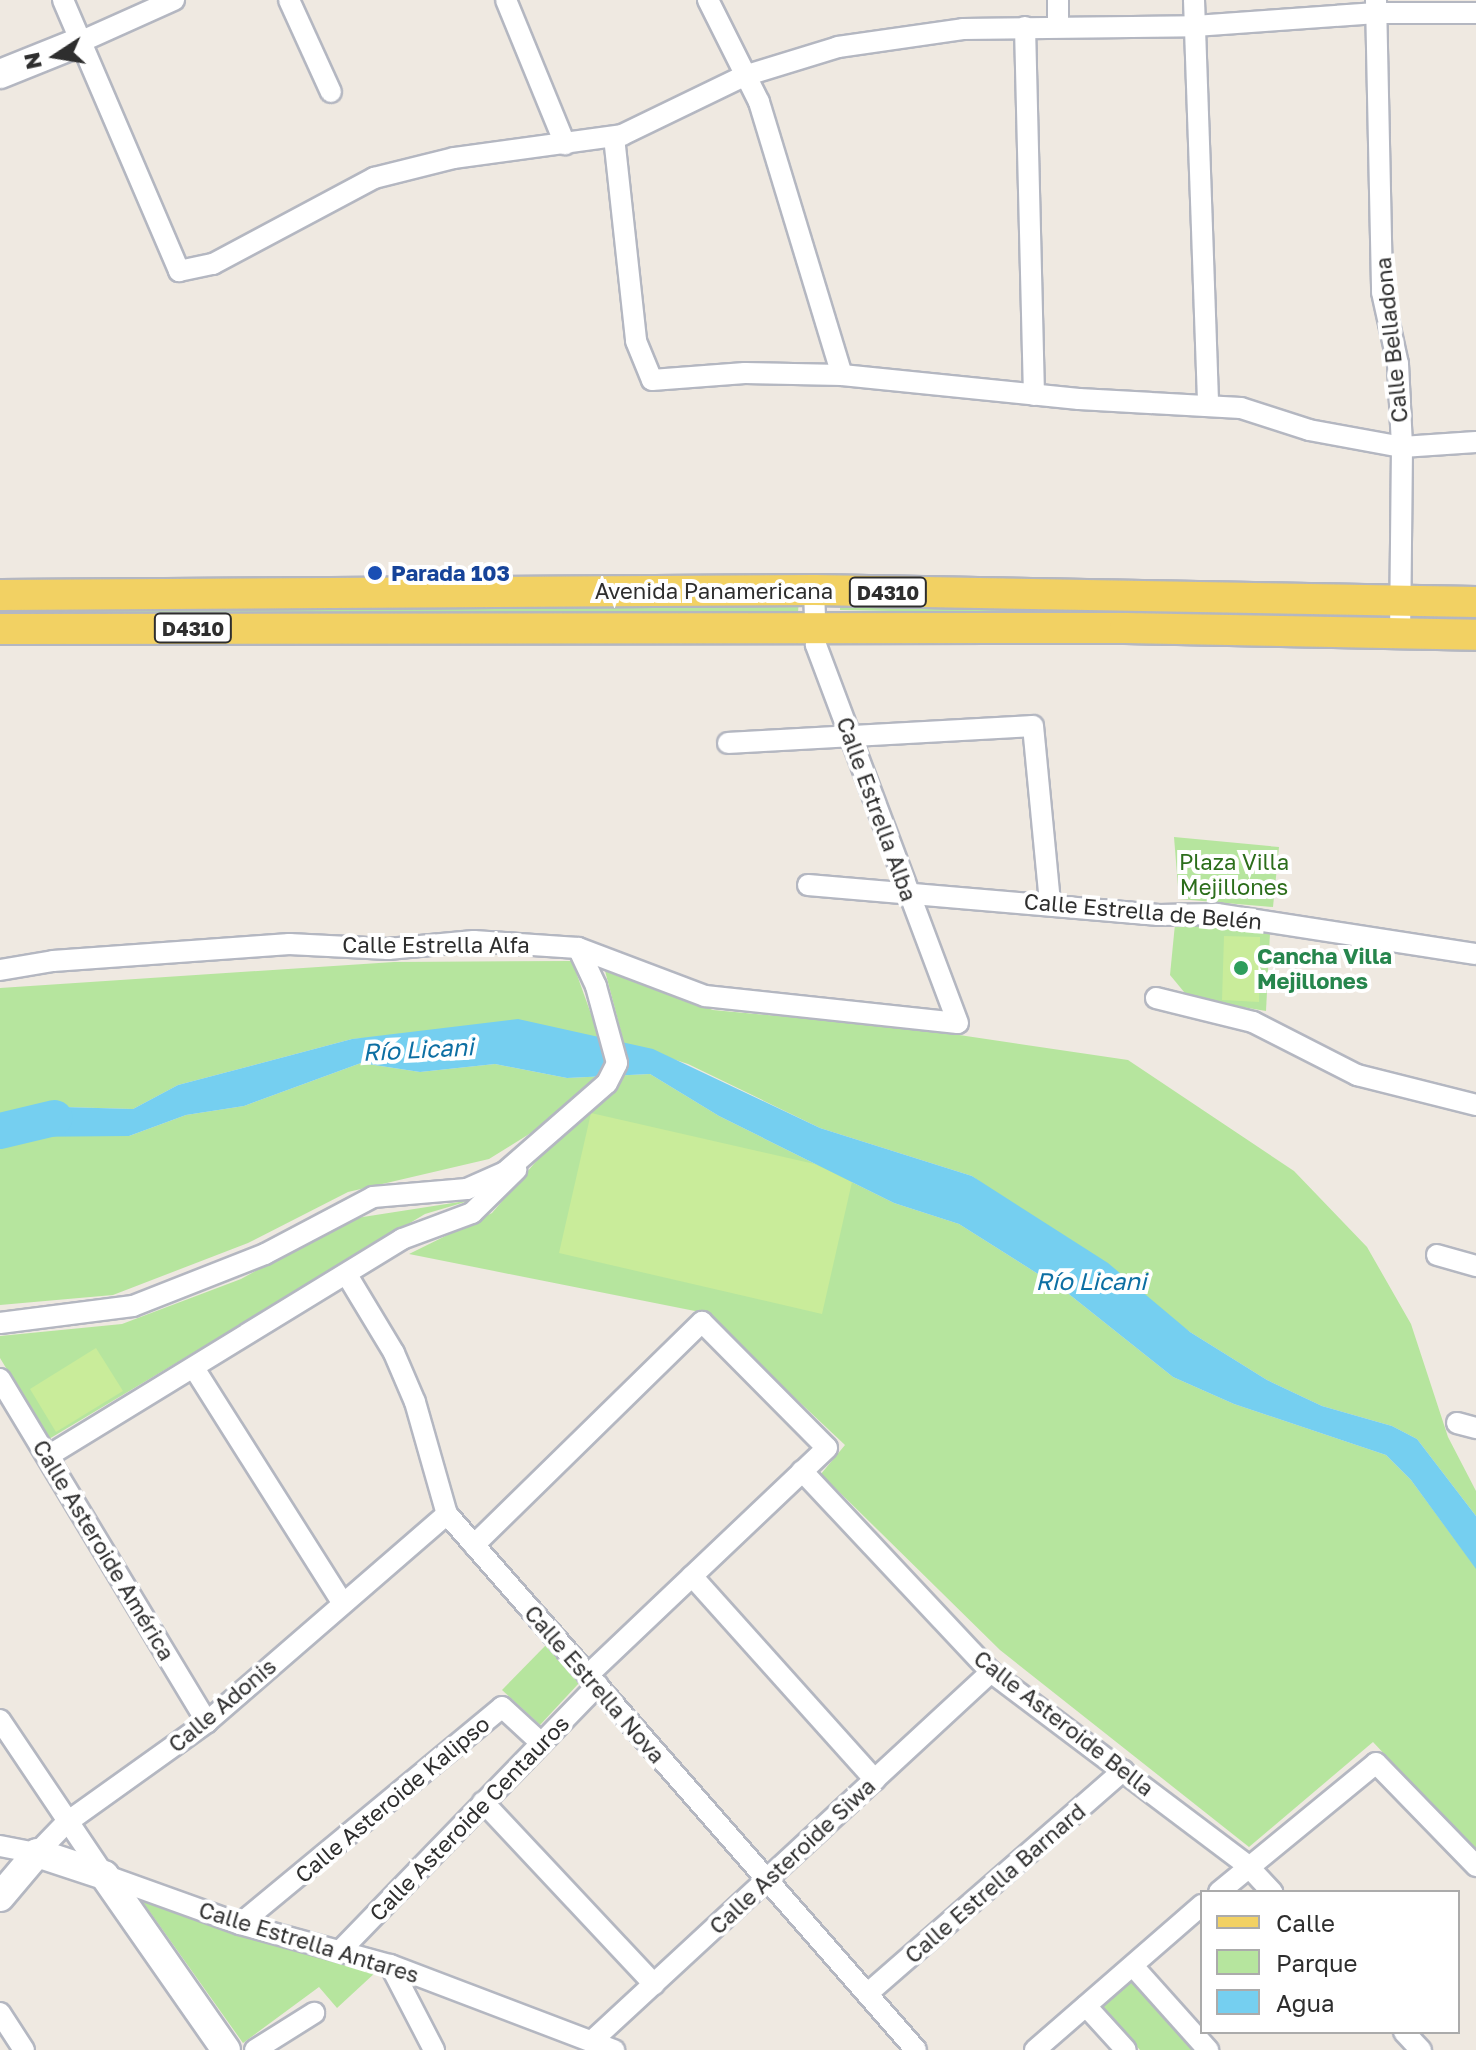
<!DOCTYPE html>
<html>
<head>
<meta charset="utf-8">
<style>
  body { margin:0 }
  #map { position:relative; width:1476px; height:2050px; overflow:hidden; background:#efe9e1; font-family:"Golos Text",sans-serif }
  div>[style] { position:absolute }
  [style*='--x'] { left:calc(var(--x)*1px); top:calc(var(--y)*1px); width:calc(var(--w)*1px); rotate:calc(var(--a)*1deg) }
  .green>* { inset:0; background:#b6e59e }
  .pitch>* { inset:0; background:#c9ec9a }
  .water>* { inset:0; background:#75cff0 }
  .river>* { height:36px; margin:-18px; padding:0 18px; transform-origin:18px; border-radius:18px; background:#75cff0 }
  .roads { filter:drop-shadow(2px 0 #b4b7c1) drop-shadow(-2px 0 #b4b7c1) drop-shadow(0 2px #b4b7c1) drop-shadow(0 -2px #b4b7c1) }
  .street>* { height:20px; margin:-10px; padding:0 10px; transform-origin:10px; border-radius:10px; background:#fff }
  .secondary>* { height:28px; margin:-14px; padding:0 14px; transform-origin:14px; border-radius:14px; background:#fff }
  .primary>* { height:30px; margin:-15px; padding:0 15px; transform-origin:15px; border-radius:15px; background:#f2d163 }
  .dots>* { width:22px; height:22px; translate:-50% -50%; box-sizing:border-box; border:4px solid #fff; border-radius:50% }
  span { translate:-50% -50%; white-space:nowrap; text-align:center; line-height:1.15; -webkit-text-stroke:8px #fff; paint-order:stroke }
  .shield-label span { padding:2px 6px; background:#fff; border:2px solid; border-radius:6px; -webkit-text-stroke-width:0 }
  .shield-label { font-size:20px; color:#2e2e2e; font-weight:700 }
  .street-label { font-size:22px; color:#2e2e2e }
  .transit-label { font-size:22px; color:#164399; font-weight:700 }
  .left { translate:0 -50%; text-align:left }
  .park-label { font-size:22px; color:#2c6e1b }
  .leisure-label { font-size:22px; color:#27864d; font-weight:700 }
  .water-label { font-size:24px; color:#0d6fa3; font-style:italic }
  .legend { position:absolute; left:1200px; top:1890px; width:260px; height:144px; box-sizing:border-box; background:#fff; border:2px solid #ababab; margin:0; padding:10px 14px; list-style:none; font-size:24px; color:#2e2e2e }
  .legend li { display:flex; align-items:center; gap:16px; height:40px }
  .legend b { width:40px; border:2px solid #ababab }
  .north { position:absolute; left:16px; top:16px; width:80px; height:80px; -webkit-text-stroke:6px #fff; paint-order:stroke; rotate:258deg; font-size:22px; font-weight:700; line-height:32px; text-align:center; color:#2e2e2e }
  .north::after { content:''; display:block; margin:auto; width:28px; height:36px; background:#2e2e2e; clip-path:polygon(50% 0,100% 100%,50% 72%,0 100%) }
</style>
</head>
<body>
<div id="map">
  <div class="green">
    <i style="clip-path:polygon(799px 600px,798px 612px,0 618px,0 607px)"></i>
    <i style="clip-path:polygon(840px 601px,1384px 611px,1384px 621px,840px 610px)"></i>
    <i style="clip-path:polygon(1174px 837px,1279px 847px,1273px 907px,1179px 899px)"></i>
    <i style="clip-path:polygon(1175px 924px,1270px 933px,1266px 1011px,1189px 998px,1170px 975px)"></i>
    <i style="clip-path:polygon(572px 961px,600px 1039px,433px 1033px,352px 1039px,178px 1085px,133px 1109px,63px 1107px,0 1123px,73px 1136px,129px 1136px,186px 1115px,244px 1106px,361px 1063px,420px 1072px,495px 1064px,567px 1078px,650px 1074px,719px 1116px,894px 1203px,959px 1224px,1065px 1291px,1173px 1377px,1234px 1404px,1386px 1455px,1411px 1480px,1476px 1568px,1476px 1851px,1373px 1742px,1249px 1847px,1000px 1650px,821px 1474px,845px 1445px,705px 1313px,409px 1254px,492px 1213px,550px 1145px,534px 1131px,489px 1159px,348px 1192px,248px 1243px,113px 1295px,0 1305px,0 988px,394px 962px)"></i>
    <i style="clip-path:polygon(604px 967px,713px 1010px,919px 1029px,1128px 1060px,1294px 1171px,1367px 1247px,1411px 1324px,1448px 1437px,1476px 1491px,1476px 1516px,1417px 1439px,1392px 1426px,1322px 1406px,1267px 1380px,1190px 1332px,972px 1176px,820px 1128px,688px 1064px,624px 1043px)"></i>
    <i style="clip-path:polygon(472px 1200px,425px 1214px,49px 1439px,0 1358px,0 1336px,122px 1324px,241px 1279px,350px 1219px)"></i>
    <i style="clip-path:polygon(546px 1645px,580px 1682px,540px 1725px,502px 1690px)"></i>
    <i style="clip-path:polygon(140px 1898px,376px 1972px,337px 2008px,319px 1987px,243px 2043px)"></i>
    <i style="clip-path:polygon(1133px 1980px,1196px 2050px,1140px 2050px,1102px 2008px)"></i>
  </div>
  <div class="pitch">
    <i style="clip-path:polygon(1224px 936px,1260px 937px,1259px 1002px,1222px 1000px)"></i>
    <i style="clip-path:polygon(591px 1113px,854px 1173px,822px 1314px,559px 1253px)"></i>
    <i style="clip-path:polygon(96px 1348px,123px 1391px,56px 1432px,30px 1389px)"></i>
  </div>
  <div class="water">
    <i style="clip-path:polygon(518px 1019px,653px 1049px,820px 1128px,972px 1176px,1108px 1263px,1190px 1332px,1267px 1380px,1322px 1406px,1392px 1426px,1417px 1439px,1476px 1516px,1476px 1569px,1411px 1480px,1386px 1455px,1234px 1404px,1173px 1377px,1065px 1291px,959px 1224px,894px 1203px,719px 1116px,650px 1074px,567px 1078px,495px 1064px,420px 1072px,361px 1063px,244px 1106px,186px 1115px,129px 1136px,14px 1137px,0 1123px,63px 1107px,133px 1109px,178px 1085px,352px 1039px)"></i>
  </div>
  <div class="river">
    <i style="--x:0;--y:1131;--w:56;--a:-13.5"></i>
  </div>
  <div class="roads">
    <div class="street">
      <i style="--x:63;--y:0;--w:295;--a:66.8"></i>
      <i style="--x:179;--y:271;--w:35;--a:-12"></i>
      <i style="--x:213;--y:264;--w:183;--a:-28.1"></i>
      <i style="--x:374;--y:178;--w:82;--a:-14"></i>
      <i style="--x:454;--y:158;--w:170;--a:-7.8"></i>
      <i style="--x:622;--y:135;--w:136;--a:-25.8"></i>
      <i style="--x:744;--y:76;--w:98;--a:-17.1"></i>
      <i style="--x:838;--y:47;--w:126;--a:-8.2"></i>
      <i style="--x:963;--y:29;--w:232;--a:-0.7"></i>
      <i style="--x:1195;--y:26;--w:182;--a:-4.1"></i>
      <i style="--x:1377;--y:13;--w:99;--a:0"></i>
      <i style="--x:289;--y:0;--w:101;--a:65.5"></i>
      <i style="--x:506;--y:0;--w:156;--a:67.7"></i>
      <i style="--x:708;--y:0;--w:114;--a:63.4"></i>
      <i style="--x:759;--y:102;--w:285;--a:73.1"></i>
      <i style="--x:1194;--y:0;--w:404;--a:88"></i>
      <i style="--x:1376;--y:0;--w:292;--a:88.8"></i>
      <i style="--x:1382;--y:292;--w:74;--a:77.5"></i>
      <i style="--x:1398;--y:364;--w:83;--a:87.2"></i>
      <i style="--x:1402;--y:447;--w:186;--a:90.6"></i>
      <i style="--x:1025;--y:27;--w:368;--a:88.6"></i>
      <i style="--x:1058;--y:27;--w:27;--a:-90"></i>
      <i style="--x:80;--y:42;--w:103;--a:-24.1"></i>
      <i style="--x:614;--y:137;--w:205;--a:83.8"></i>
      <i style="--x:636;--y:341;--w:42;--a:67.7"></i>
      <i style="--x:652;--y:380;--w:93;--a:-4.3"></i>
      <i style="--x:745;--y:373;--w:97;--a:1.2"></i>
      <i style="--x:842;--y:375;--w:238;--a:5.8"></i>
      <i style="--x:1079;--y:399;--w:162;--a:3.2"></i>
      <i style="--x:1241;--y:408;--w:71;--a:17.9"></i>
      <i style="--x:1309;--y:430;--w:95;--a:10.4"></i>
      <i style="--x:1402;--y:447;--w:74;--a:-3.9"></i>
      <i style="--x:728;--y:743;--w:305;--a:-3.2"></i>
      <i style="--x:1033;--y:726;--w:177;--a:84.5"></i>
      <i style="--x:808;--y:885;--w:352;--a:4.9"></i>
      <i style="--x:1159;--y:915;--w:58;--a:-1"></i>
      <i style="--x:1217;--y:914;--w:262;--a:8.8"></i>
      <i style="--x:0;--y:970;--w:54;--a:-9.6"></i>
      <i style="--x:53;--y:961;--w:237;--a:-4.1"></i>
      <i style="--x:289;--y:944;--w:99;--a:2.9"></i>
      <i style="--x:388;--y:949;--w:86;--a:-5.3"></i>
      <i style="--x:474;--y:941;--w:104;--a:3.9"></i>
      <i style="--x:578;--y:948;--w:136;--a:20.7"></i>
      <i style="--x:705;--y:996;--w:254;--a:6.1"></i>
      <i style="--x:958;--y:1023;--w:404;--a:-110.6"></i>
      <i style="--x:816;--y:645;--w:55;--a:-92.1"></i>
      <i style="--x:1156;--y:998;--w:100;--a:13.9"></i>
      <i style="--x:1253;--y:1022;--w:117;--a:27"></i>
      <i style="--x:1357;--y:1075;--w:123;--a:14.1"></i>
      <i style="--x:1437;--y:1255;--w:41;--a:15.8"></i>
      <i style="--x:347;--y:1275;--w:91;--a:58.9"></i>
      <i style="--x:394;--y:1353;--w:53;--a:66.8"></i>
      <i style="--x:415;--y:1402;--w:116;--a:74.1"></i>
      <i style="--x:447;--y:1514;--w:712;--a:48.81"></i>
      <i style="--x:0;--y:1323;--w:134;--a:-7.3"></i>
      <i style="--x:133;--y:1306;--w:142;--a:-21.5"></i>
      <i style="--x:265;--y:1254;--w:122;--a:-27.8"></i>
      <i style="--x:373;--y:1197;--w:94;--a:-4.9"></i>
      <i style="--x:467;--y:1189;--w:42;--a:-24.1"></i>
      <i style="--x:505;--y:1172;--w:135;--a:-41.1"></i>
      <i style="--x:607;--y:1083;--w:22;--a:-63"></i>
      <i style="--x:617;--y:1063;--w:80;--a:-105.3"></i>
      <i style="--x:596;--y:986;--w:42;--a:-115.3"></i>
      <i style="--x:194;--y:1368;--w:277;--a:57.7"></i>
      <i style="--x:0;--y:1379;--w:401;--a:58.9"></i>
      <i style="--x:1457;--y:1423;--w:20;--a:15"></i>
      <i style="--x:48;--y:1456;--w:415;--a:-31.5"></i>
      <i style="--x:402;--y:1239;--w:75;--a:-20.4"></i>
      <i style="--x:472;--y:1213;--w:62;--a:-44.3"></i>
      <i style="--x:802;--y:1471;--w:276;--a:46.8"></i>
      <i style="--x:991;--y:1672;--w:321;--a:37"></i>
      <i style="--x:1247;--y:1865;--w:37;--a:47"></i>
      <i style="--x:474;--y:1545;--w:319;--a:-44.4"></i>
      <i style="--x:702;--y:1322;--w:177;--a:45.2"></i>
      <i style="--x:827;--y:1448;--w:330;--a:136.5"></i>
      <i style="--x:692;--y:1576;--w:274;--a:48.1"></i>
      <i style="--x:0;--y:1720;--w:187;--a:56.1"></i>
      <i style="--x:104;--y:1875;--w:145;--a:19.8"></i>
      <i style="--x:240;--y:1924;--w:156;--a:15.3"></i>
      <i style="--x:390;--y:1965;--w:240;--a:20.8"></i>
      <i style="--x:483;--y:1802;--w:250;--a:46.8"></i>
      <i style="--x:0;--y:1846;--w:38;--a:11"></i>
      <i style="--x:37;--y:1853;--w:42;--a:-46"></i>
      <i style="--x:66;--y:1823;--w:173;--a:-35.6"></i>
      <i style="--x:207;--y:1722;--w:318;--a:-40.9"></i>
      <i style="--x:1219;--y:1892;--w:203;--a:-39.4"></i>
      <i style="--x:1376;--y:1763;--w:144;--a:45.8"></i>
      <i style="--x:240;--y:1924;--w:340;--a:-39.6"></i>
      <i style="--x:502;--y:1707;--w:53;--a:42.7"></i>
      <i style="--x:341;--y:1950;--w:369;--a:-45.9"></i>
      <i style="--x:390;--y:1965;--w:96;--a:62.6"></i>
      <i style="--x:1133;--y:1966;--w:113;--a:48.2"></i>
      <i style="--x:867;--y:1994;--w:340;--a:-41.1"></i>
      <i style="--x:1086;--y:2006;--w:59;--a:47.7"></i>
      <i style="--x:0;--y:2013;--w:44;--a:57"></i>
      <i style="--x:1404;--y:2032;--w:25;--a:47"></i>
      <i style="--x:593;--y:2040;--w:542;--a:-42.76"></i>
      <i style="--x:255;--y:2050;--w:70;--a:-32.1"></i>
      <i style="--x:1035;--y:2050;--w:221;--a:-41"></i>
    </div>
    <div class="secondary">
      <i style="--x:0;--y:74;--w:86;--a:-21.8"></i>
      <i style="--x:0;--y:1897;--w:57;--a:-49.9"></i>
      <i style="--x:37;--y:1853;--w:71;--a:18.2"></i>
      <i style="--x:104;--y:1875;--w:213;--a:55.1"></i>
    </div>
    <div class="primary">
      <i style="--x:0;--y:595;--w:814;--a:-0.35"></i>
      <i style="--x:814;--y:590;--w:662;--a:1.04"></i>
      <i style="--x:0;--y:629;--w:1125;--a:-0.05"></i>
      <i style="--x:1125;--y:628;--w:351;--a:1.1"></i>
    </div>
  </div>
  <div class="dots">
    <i style="left:375px;top:573px;background:#1a4fb4"></i>
    <i style="left:1241px;top:968px;background:#2e9e5b"></i>
  </div>
  <div class="shield-label">
    <span style="left:888px;top:592px">D4310</span>
    <span style="left:193px;top:628px">D4310</span>
  </div>
  <div class="street-label">
    <span style="left:1391px;top:340px;rotate:-96deg">Calle Belladona</span>
    <span style="left:714px;top:591px">Avenida Panamericana</span>
    <span style="left:877px;top:809px;rotate:70deg">Calle Estrella Alba</span>
    <span style="left:1143px;top:911px;rotate:5deg">Calle Estrella de Belén</span>
    <span style="left:436px;top:945px">Calle Estrella Alfa</span>
    <span style="left:104px;top:1550px;rotate:59deg">Calle Asteroide América</span>
    <span style="left:595px;top:1684px;rotate:49deg">Calle Estrella Nova</span>
    <span style="left:222px;top:1705px;rotate:-40deg">Calle Adonis</span>
    <span style="left:1064px;top:1723px;rotate:38deg">Calle Asteroide Bella</span>
    <span style="left:392px;top:1799px;rotate:-40deg">Calle Asteroide Kalipso</span>
    <span style="left:469px;top:1818px;rotate:-46deg">Calle Asteroide Centauros</span>
    <span style="left:792px;top:1856px;rotate:-43deg">Calle Asteroide Siwa</span>
    <span style="left:995px;top:1883px;rotate:-41deg">Calle Estrella Barnard</span>
    <span style="left:309px;top:1942px;rotate:17deg">Calle Estrella Antares</span>
  </div>
  <div class="transit-label">
    <span class="left" style="left:391px;top:573px">Parada 103</span>
  </div>
  <div class="park-label">
    <span style="left:1234px;top:874px">Plaza Villa<br>Mejillones</span>
  </div>
  <div class="leisure-label">
    <span class="left" style="left:1257px;top:968px">Cancha Villa<br>Mejillones</span>
  </div>
  <div class="water-label">
    <span style="left:418px;top:1049px;rotate:-3deg">Río Licani</span>
    <span style="left:1091px;top:1281px">Río Licani</span>
  </div>
  <ul class="legend">
  <li><b style="height:10px;background:#f2d163"></b>Calle</li>
  <li><b style="height:22px;background:#b6e59e"></b>Parque</li>
  <li><b style="height:22px;background:#75cff0"></b>Agua</li>
  </ul>
  <div class="north">N</div>
</div>
</body>
</html>
